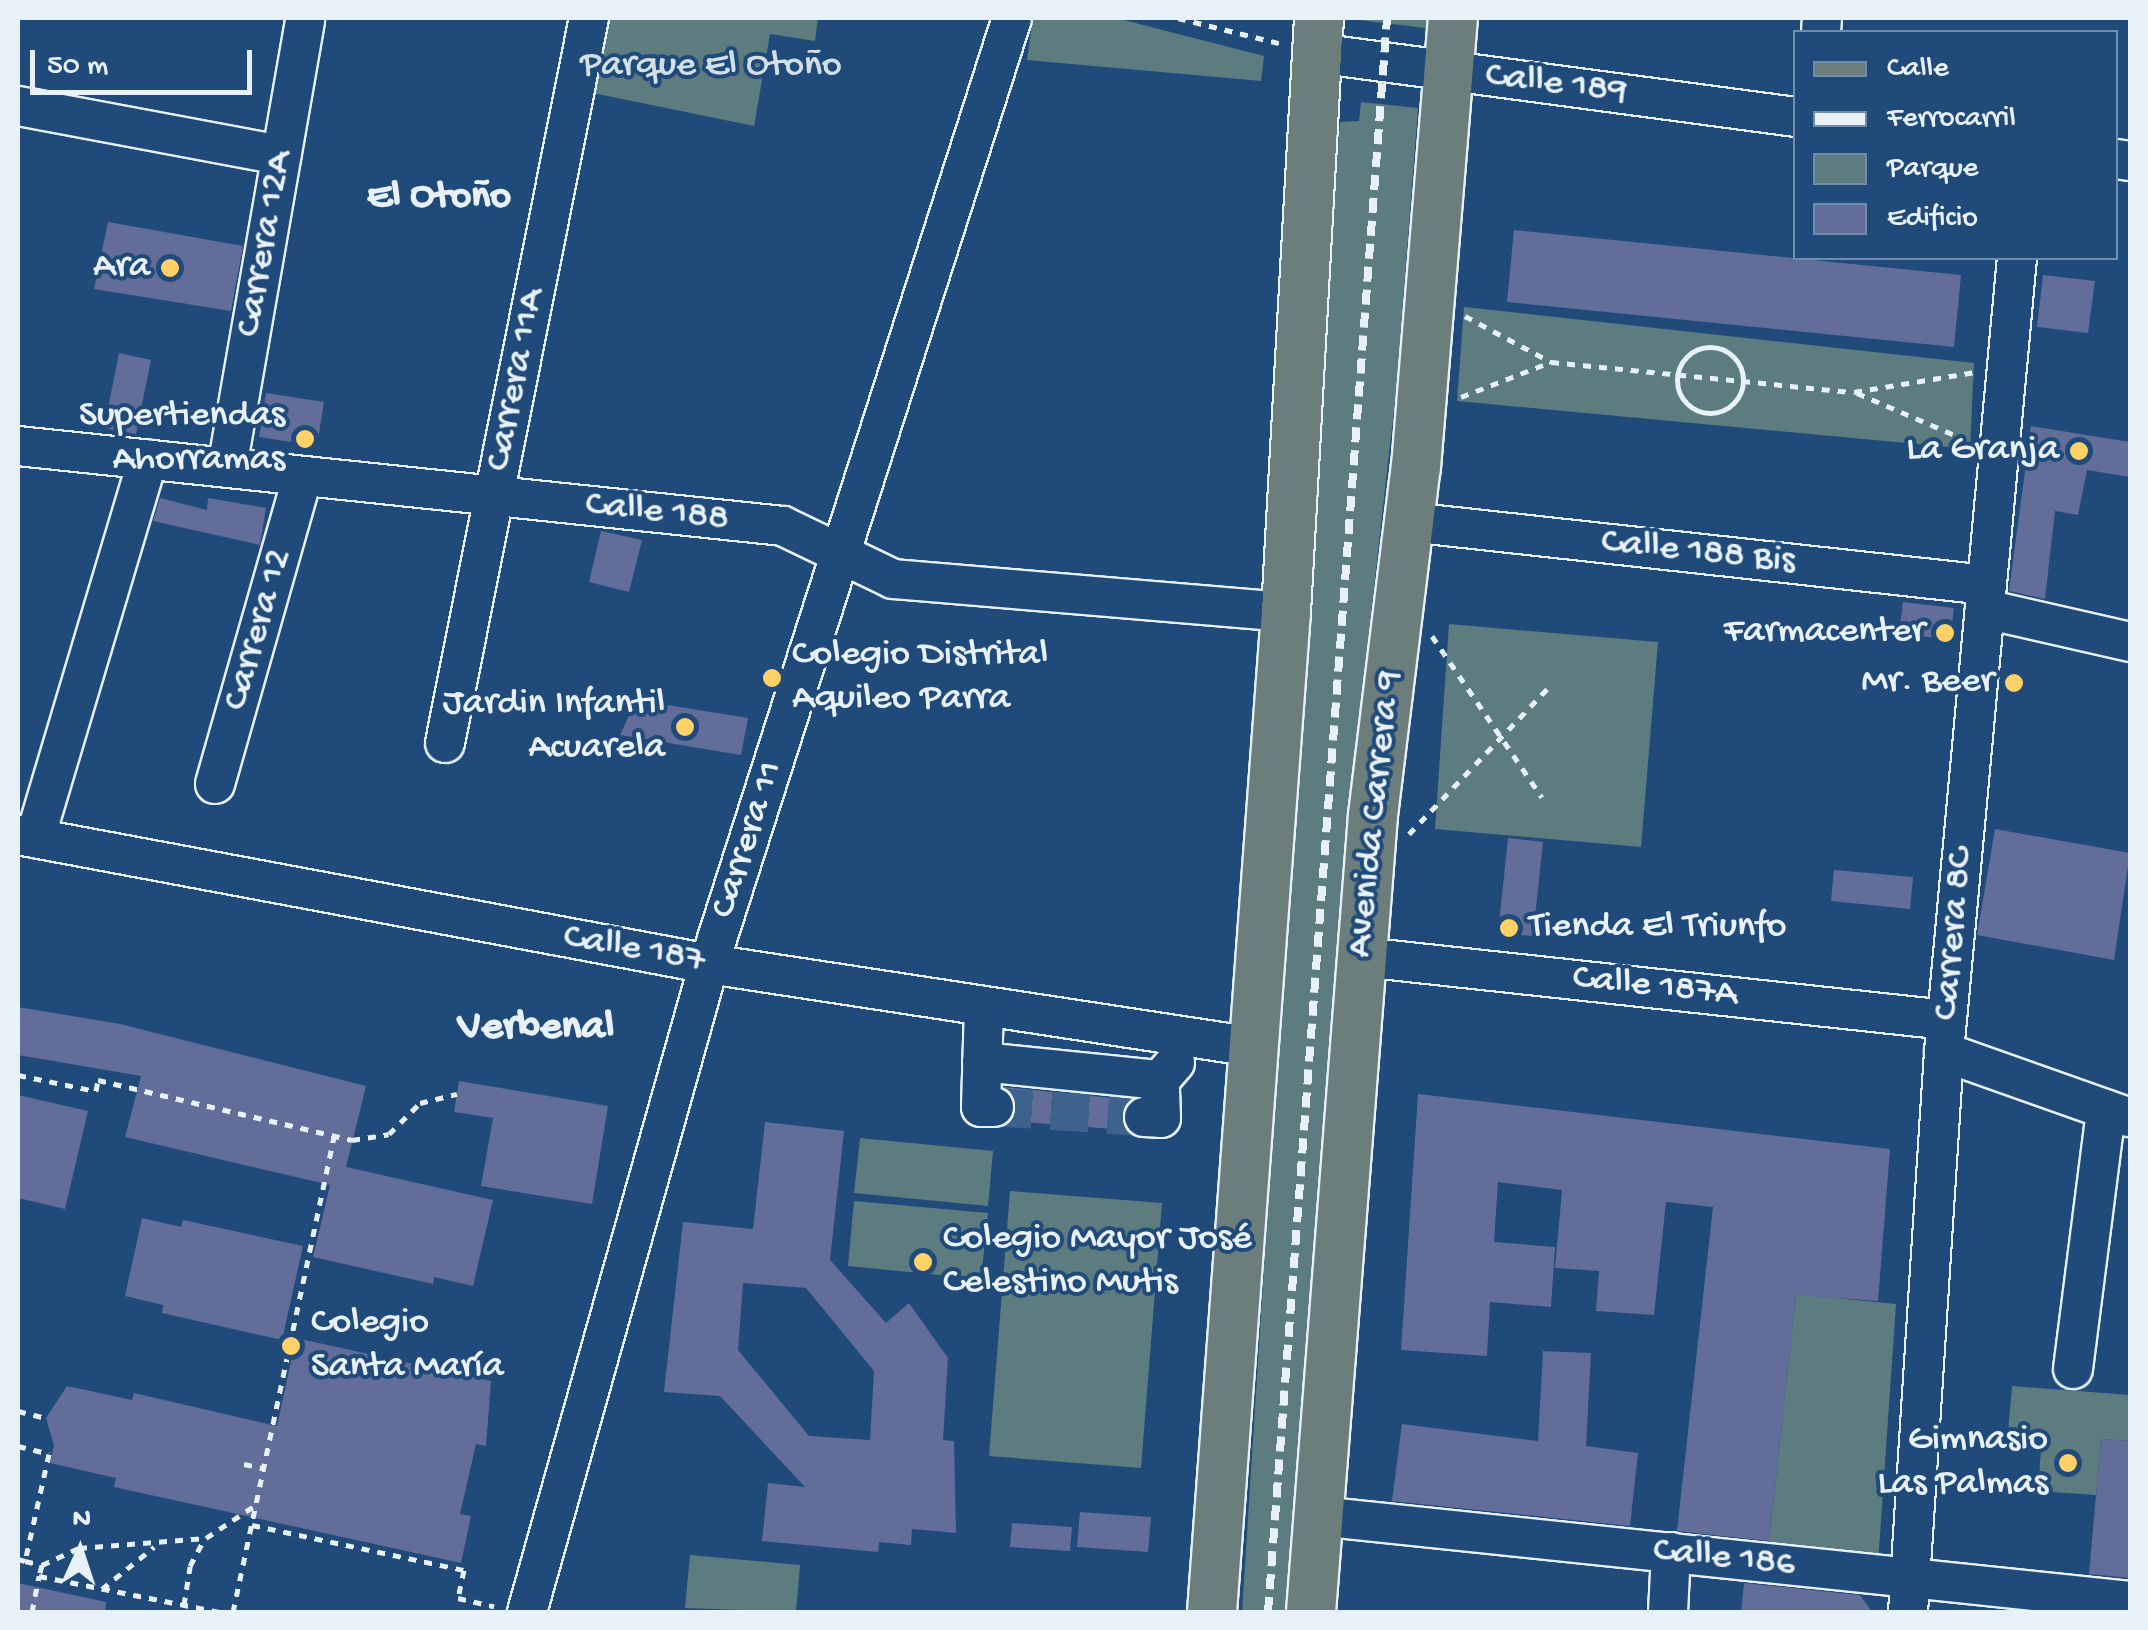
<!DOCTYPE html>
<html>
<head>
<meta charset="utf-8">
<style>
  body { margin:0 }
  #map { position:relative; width:2148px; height:1630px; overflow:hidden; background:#1f4a7a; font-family:"Gochi Hand",sans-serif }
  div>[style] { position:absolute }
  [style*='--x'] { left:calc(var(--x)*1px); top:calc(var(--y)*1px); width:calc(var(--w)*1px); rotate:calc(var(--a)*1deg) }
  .green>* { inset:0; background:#5c7c80 }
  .building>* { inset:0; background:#626d99 }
  .minor-tunnel>* { height:38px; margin-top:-19px; transform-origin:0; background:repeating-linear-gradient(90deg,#3d638d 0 38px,transparent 0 57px) }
  .path>* { height:5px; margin-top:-2.5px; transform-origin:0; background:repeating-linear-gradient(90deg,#e8f1f8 0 8px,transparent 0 16px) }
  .path>.ring { margin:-2.5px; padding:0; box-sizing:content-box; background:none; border:5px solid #e8f1f8; border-radius:50% }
  .roads { filter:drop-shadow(2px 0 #e8f1f8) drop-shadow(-2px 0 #e8f1f8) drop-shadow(0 2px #e8f1f8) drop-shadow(0 -2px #e8f1f8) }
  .minor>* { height:38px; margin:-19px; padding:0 19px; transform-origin:19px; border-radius:19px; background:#1f4a7a }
  .major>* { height:48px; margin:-24px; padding:0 24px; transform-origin:24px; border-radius:24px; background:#6c7e7c }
  .rail>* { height:8px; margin-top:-4px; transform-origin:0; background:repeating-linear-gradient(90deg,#e8f1f8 0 15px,transparent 0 23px) }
  .dots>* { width:28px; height:28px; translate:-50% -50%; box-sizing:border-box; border:5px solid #1f4a7a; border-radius:50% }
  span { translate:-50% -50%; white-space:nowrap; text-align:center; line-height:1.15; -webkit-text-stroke:8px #1f4a7a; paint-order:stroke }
  .park-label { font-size:38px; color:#d3dfe6 }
  .street-label { font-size:38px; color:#e8f1f8 }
  .poi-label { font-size:38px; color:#e8f1f8 }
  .right { translate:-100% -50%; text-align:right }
  .left { translate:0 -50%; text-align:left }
  .neighbourhood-label { font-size:40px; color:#e8f1f8; font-weight:700 }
  .quarter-label { font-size:42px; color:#e8f1f8; font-weight:700 }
  .frame { position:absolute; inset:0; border:20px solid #e8f1f8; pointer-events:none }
  .legend { position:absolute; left:1793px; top:30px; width:325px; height:230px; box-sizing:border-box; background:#1f4a7a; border:2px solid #6f8dac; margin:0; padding:12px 18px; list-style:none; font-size:30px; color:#e8f1f8 }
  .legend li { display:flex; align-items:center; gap:20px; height:50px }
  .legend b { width:50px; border:2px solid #6f8dac }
  .north { position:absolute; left:30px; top:1500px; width:100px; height:100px; -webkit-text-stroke:8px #1f4a7a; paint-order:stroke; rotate:3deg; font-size:28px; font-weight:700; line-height:40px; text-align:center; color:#e8f1f8 }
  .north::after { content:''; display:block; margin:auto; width:35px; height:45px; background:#e8f1f8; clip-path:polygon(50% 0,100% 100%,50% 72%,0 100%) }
  .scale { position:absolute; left:30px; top:50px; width:222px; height:45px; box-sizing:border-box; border:5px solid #e8f1f8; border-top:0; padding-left:12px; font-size:30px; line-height:35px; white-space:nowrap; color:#e8f1f8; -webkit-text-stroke:8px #1f4a7a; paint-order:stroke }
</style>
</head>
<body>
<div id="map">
  <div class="green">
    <i style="clip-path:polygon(606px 18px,818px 18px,815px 41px,770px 34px,754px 126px,593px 93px)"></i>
    <i style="clip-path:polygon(1033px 18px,1116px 18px,1264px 56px,1261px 81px,1027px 60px)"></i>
    <i style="clip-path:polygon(1343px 18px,1434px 18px,1433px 29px)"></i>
    <i style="clip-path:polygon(1361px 102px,1418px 108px,1396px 392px,1360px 711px,1294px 1612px,1242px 1612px,1329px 249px,1340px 122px,1359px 121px)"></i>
    <i style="clip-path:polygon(1464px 307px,1974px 363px,1970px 449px,1457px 401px)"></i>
    <i style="clip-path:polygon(1449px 624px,1658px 642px,1641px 847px,1435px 829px)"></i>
    <i style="clip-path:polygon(860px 1138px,993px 1151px,988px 1206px,854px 1193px)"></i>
    <i style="clip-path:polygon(1010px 1191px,1162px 1203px,1141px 1468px,989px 1456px)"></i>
    <i style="clip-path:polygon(854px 1201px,988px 1213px,981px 1279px,848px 1266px)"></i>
    <i style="clip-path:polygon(1796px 1294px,1896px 1304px,1878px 1564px,1768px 1550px)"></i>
    <i style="clip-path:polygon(2012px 1386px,2130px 1395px,2130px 1441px,2101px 1439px,2096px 1495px,2038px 1491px,2042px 1435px,2008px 1432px)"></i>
    <i style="clip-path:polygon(690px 1555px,800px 1565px,796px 1612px,685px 1608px)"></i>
  </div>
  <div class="building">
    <i style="clip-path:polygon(108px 222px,243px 246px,231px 311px,94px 289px)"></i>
    <i style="clip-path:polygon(1514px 230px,1961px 275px,1954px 347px,1507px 302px)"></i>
    <i style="clip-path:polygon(2043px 275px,2095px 281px,2088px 333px,2037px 327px)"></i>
    <i style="clip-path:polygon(119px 353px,151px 360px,136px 434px,104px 428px)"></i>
    <i style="clip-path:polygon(266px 393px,324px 402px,317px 446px,259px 437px)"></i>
    <i style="clip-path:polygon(2031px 426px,2130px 442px,2130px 477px,2087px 470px,2078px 515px,2055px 511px,2045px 599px,2009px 591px)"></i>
    <i style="clip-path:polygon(160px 498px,207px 510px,208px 498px,266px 508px,260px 545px,153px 521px)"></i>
    <i style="clip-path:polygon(601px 531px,642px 540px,629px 592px,589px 582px)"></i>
    <i style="clip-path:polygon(1903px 602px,1954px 608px,1950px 640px,1899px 633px)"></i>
    <i style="clip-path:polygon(636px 700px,748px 718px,741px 755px,620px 735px)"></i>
    <i style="clip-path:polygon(1995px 829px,2130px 853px,2114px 960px,1977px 935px)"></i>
    <i style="clip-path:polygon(1508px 838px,1543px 842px,1533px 936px,1498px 933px)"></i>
    <i style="clip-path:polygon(1834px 870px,1913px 877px,1910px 909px,1831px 901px)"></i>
    <i style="clip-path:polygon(18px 1007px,120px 1024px,366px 1086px,346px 1167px,493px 1200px,473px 1286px,434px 1277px,433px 1284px,313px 1257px,330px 1185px,125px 1137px,141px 1076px,18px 1055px)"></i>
    <i style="clip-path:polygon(459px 1081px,608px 1106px,592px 1204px,481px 1186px,493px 1118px,454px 1112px)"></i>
    <i style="clip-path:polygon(1004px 1087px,1131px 1100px,1122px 1115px,1126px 1130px,1011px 1121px,1016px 1106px)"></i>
    <i style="clip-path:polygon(1418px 1094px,1890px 1149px,1878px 1301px,1796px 1295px,1769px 1541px,1677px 1531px,1713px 1207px,1666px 1202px,1654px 1315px,1596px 1311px,1599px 1271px,1555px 1268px,1562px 1190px,1498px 1182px,1494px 1242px,1555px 1247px,1551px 1307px,1490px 1302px,1487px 1356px,1401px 1350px)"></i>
    <i style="clip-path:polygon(18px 1095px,88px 1111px,65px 1209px,18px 1198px)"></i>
    <i style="clip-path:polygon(evenodd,765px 1122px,844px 1131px,830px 1260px,886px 1323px,909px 1303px,948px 1358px,943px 1440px,954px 1441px,956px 1533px,912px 1529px,911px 1545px,879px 1542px,878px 1552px,762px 1541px,768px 1483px,805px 1487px,720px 1396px,664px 1392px,683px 1222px,753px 1229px,765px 1122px,743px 1283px,806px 1288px,874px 1371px,870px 1440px,809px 1436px,738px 1350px,743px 1283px)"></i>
    <i style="clip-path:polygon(142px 1218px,181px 1227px,183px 1220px,303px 1246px,282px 1340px,162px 1313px,163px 1305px,125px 1296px)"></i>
    <i style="clip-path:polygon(296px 1338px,491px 1381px,486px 1446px,476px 1444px,460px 1514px,471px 1516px,461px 1563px,114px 1487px,116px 1478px,50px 1463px,54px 1445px,46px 1418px,67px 1386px,132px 1400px,134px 1393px,277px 1426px)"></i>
    <i style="clip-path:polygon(1543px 1351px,1591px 1353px,1586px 1446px,1638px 1453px,1630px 1526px,1392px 1501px,1402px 1424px,1538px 1441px)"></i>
    <i style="clip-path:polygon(2101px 1439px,2130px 1441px,2130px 1578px,2089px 1574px)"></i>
    <i style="clip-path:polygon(1080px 1512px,1151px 1517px,1148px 1552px,1077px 1547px)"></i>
    <i style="clip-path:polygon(1012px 1523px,1072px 1527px,1070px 1551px,1010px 1547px)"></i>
    <i style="clip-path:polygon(18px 1583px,106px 1602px,105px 1612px,18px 1612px)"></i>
    <i style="clip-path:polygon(1744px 1583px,1860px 1595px,1872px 1612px,1741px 1612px)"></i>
  </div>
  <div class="minor-tunnel">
    <i style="--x:994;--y:1107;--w:150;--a:3.8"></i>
  </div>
  <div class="path">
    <i style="--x:1178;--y:18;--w:107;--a:14"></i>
    <i style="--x:1465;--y:316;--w:98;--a:28.1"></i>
    <i style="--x:1551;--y:362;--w:304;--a:5.7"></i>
    <i style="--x:1854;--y:392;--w:123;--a:-9.4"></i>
    <i class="ring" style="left:1677px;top:347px;width:61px;height:61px"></i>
    <i style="--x:1857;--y:393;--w:119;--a:23.3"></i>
    <i style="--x:1461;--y:397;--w:97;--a:-21.3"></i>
    <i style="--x:1432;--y:636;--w:195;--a:55.7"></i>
    <i style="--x:1409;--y:834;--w:203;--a:-46.4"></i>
    <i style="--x:18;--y:1075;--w:80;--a:11.6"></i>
    <i style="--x:96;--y:1091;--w:11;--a:-80"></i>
    <i style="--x:98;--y:1080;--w:261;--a:13.3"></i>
    <i style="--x:352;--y:1140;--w:37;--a:-9"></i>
    <i style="--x:389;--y:1134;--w:44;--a:-45"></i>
    <i style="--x:420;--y:1103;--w:38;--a:-14"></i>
    <i style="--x:18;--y:1411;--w:29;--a:14"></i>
    <i style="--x:18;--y:1446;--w:32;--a:14"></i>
    <i style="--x:49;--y:1454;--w:110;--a:102.6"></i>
    <i style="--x:25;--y:1561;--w:7;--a:-164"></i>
    <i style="--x:244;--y:1464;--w:19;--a:12"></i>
    <i style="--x:252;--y:1525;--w:217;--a:12"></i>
    <i style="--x:464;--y:1570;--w:29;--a:102"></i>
    <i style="--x:458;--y:1598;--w:37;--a:13"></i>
    <i style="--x:25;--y:1561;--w:17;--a:13"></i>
    <i style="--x:42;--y:1565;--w:11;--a:105"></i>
    <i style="--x:42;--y:1565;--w:41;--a:-24.7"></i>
    <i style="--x:79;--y:1548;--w:127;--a:-4.5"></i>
    <i style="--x:206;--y:1538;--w:58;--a:-33.7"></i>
    <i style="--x:102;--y:1589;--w:67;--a:-38.9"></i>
    <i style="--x:184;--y:1605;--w:39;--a:-81"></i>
    <i style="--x:190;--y:1566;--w:32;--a:-62"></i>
    <i style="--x:32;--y:1612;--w:37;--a:-79"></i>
    <i style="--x:39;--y:1576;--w:184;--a:11.3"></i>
    <i style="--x:233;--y:1612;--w:494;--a:-78"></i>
  </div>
  <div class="roads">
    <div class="minor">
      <i style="--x:1821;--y:32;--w:14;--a:-86"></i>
      <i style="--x:1316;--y:53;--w:484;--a:7.6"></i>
      <i style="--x:18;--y:106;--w:268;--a:10.6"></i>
      <i style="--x:2116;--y:159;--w:14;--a:8"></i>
      <i style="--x:18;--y:446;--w:769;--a:5.97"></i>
      <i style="--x:783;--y:526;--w:122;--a:25.7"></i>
      <i style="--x:893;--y:579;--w:394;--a:4.8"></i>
      <i style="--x:227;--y:468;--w:455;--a:-80.1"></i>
      <i style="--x:1409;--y:522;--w:581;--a:6.22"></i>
      <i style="--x:1985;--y:609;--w:149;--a:12.8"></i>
      <i style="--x:445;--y:743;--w:739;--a:-78.77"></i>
      <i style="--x:215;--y:784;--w:320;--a:-74.1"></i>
      <i style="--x:18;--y:835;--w:703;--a:10.57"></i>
      <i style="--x:709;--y:964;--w:551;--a:8.66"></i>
      <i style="--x:35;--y:838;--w:395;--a:-73.4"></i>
      <i style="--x:1362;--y:957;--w:588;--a:6.15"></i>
      <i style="--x:984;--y:1006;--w:101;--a:91.7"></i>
      <i style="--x:981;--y:1107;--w:13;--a:0"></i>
      <i style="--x:1944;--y:1052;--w:195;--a:19.5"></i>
      <i style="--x:982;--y:1062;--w:179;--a:5.8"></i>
      <i style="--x:1144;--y:1117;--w:17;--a:3"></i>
      <i style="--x:1161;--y:1118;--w:38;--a:-92"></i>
      <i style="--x:1160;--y:1080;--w:23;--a:-49"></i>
      <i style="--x:2073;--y:1369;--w:261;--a:-82.7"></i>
      <i style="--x:1318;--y:1516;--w:816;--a:5.98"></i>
      <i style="--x:527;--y:1612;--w:673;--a:-74.31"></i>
      <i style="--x:709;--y:964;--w:993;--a:-72.24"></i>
      <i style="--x:1668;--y:1612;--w:60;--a:-87.1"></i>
      <i style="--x:1908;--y:1612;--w:561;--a:-86.32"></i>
      <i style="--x:1944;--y:1052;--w:797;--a:-84.75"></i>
    </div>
    <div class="major">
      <i style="--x:1212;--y:1612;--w:1003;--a:-85.77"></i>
      <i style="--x:1286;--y:612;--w:595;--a:-86.82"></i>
      <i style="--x:1311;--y:1612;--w:799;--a:-85.55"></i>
      <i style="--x:1373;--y:815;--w:351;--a:-83"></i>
      <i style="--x:1416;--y:467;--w:451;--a:-85.3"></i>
    </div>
  </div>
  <div class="rail">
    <i style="--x:1268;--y:1612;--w:1598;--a:-85.73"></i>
  </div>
  <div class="dots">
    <i style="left:170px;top:268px;background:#ffd166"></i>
    <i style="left:305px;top:439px;background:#ffd166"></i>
    <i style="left:2079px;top:451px;background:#ffd166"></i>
    <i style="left:1945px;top:633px;background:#ffd166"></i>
    <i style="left:772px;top:678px;background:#ffd166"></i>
    <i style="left:2014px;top:683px;background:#ffd166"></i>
    <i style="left:685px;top:727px;background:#ffd166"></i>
    <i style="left:1509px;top:928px;background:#ffd166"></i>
    <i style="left:923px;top:1262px;background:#ffd166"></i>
    <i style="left:291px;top:1346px;background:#ffd166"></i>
    <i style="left:2068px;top:1463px;background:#ffd166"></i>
  </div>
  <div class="park-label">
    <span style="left:711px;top:67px">Parque El Otoño</span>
  </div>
  <div class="street-label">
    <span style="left:1556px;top:85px;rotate:7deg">Calle 189</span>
    <span style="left:266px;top:244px;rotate:-80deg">Carrera 12A</span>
    <span style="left:517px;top:380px;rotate:-79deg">Carrera 11A</span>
    <span style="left:657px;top:513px;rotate:6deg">Calle 188</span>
    <span style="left:1698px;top:553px;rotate:6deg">Calle 188 Bis</span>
    <span style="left:259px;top:630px;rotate:-74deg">Carrera 12</span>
    <span style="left:1376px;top:814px;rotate:-84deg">Avenida Carrera 9</span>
    <span style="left:749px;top:840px;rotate:-72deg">Carrera 11</span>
    <span style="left:1955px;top:934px;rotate:-85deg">Carrera 8C</span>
    <span style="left:634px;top:950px;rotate:10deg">Calle 187</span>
    <span style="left:1655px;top:988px;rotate:6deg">Calle 187A</span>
    <span style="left:1724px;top:1559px;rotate:6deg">Calle 186</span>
  </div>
  <div class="poi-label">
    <span class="right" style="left:150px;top:268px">Ara</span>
    <span class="right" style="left:285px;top:439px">Supertiendas<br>Ahorramas</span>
    <span class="right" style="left:2059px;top:451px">La Granja</span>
    <span class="right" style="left:1925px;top:633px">Farmacenter</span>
    <span class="left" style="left:792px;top:678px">Colegio Distrital<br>Aquileo Parra</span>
    <span class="right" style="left:1994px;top:683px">Mr. Beer</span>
    <span class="right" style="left:665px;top:727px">Jardin Infantil<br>Acuarela</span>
    <span class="left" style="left:1529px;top:928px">Tienda El Triunfo</span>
    <span class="left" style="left:943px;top:1262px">Colegio Mayor José<br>Celestino Mutis</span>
    <span class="left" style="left:311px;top:1346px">Colegio<br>Santa María</span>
    <span class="right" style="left:2048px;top:1463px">Gimnasio<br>Las Palmas</span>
  </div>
  <div class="neighbourhood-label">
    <span style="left:439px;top:198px">El Otoño</span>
  </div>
  <div class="quarter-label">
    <span style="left:536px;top:1029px">Verbenal</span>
  </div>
  <div class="frame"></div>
  <ul class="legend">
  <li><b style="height:12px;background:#6c7e7c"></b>Calle</li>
  <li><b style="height:12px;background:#e8f1f8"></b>Ferrocarril</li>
  <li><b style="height:28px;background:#5c7c80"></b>Parque</li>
  <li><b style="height:28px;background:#626d99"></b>Edificio</li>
  </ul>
  <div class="north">N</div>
  <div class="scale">50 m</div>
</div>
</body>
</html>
